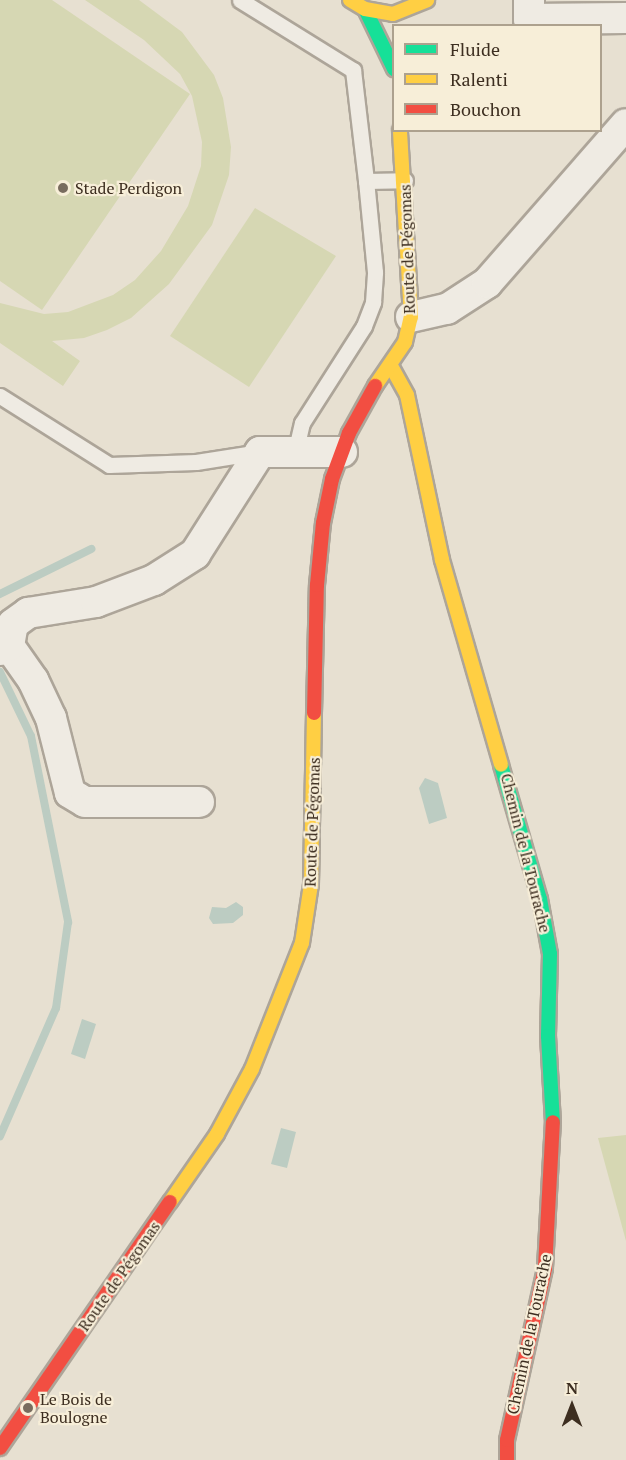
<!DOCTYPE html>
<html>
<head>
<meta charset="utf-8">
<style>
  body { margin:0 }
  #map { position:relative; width:626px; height:1460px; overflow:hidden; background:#e7e0d1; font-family:"PT Serif",serif }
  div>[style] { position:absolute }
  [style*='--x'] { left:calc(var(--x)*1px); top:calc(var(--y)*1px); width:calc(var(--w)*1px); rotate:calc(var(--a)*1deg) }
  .green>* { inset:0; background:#d6d7b3 }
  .water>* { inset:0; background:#bcccc2 }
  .stream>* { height:8px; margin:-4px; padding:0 4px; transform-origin:4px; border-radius:4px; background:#bcccc2 }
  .roads { filter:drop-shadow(2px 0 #ada599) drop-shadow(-2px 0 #ada599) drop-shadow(0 2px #ada599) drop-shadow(0 -2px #ada599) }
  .lane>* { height:15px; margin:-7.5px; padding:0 7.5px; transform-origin:7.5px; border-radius:7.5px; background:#efebe3 }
  .street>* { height:30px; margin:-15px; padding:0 15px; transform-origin:15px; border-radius:15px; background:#efebe3 }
  .fast>* { height:14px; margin:-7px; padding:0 7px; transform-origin:7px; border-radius:7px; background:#16e098 }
  .slow>* { height:14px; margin:-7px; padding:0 7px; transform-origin:7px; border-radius:7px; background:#ffcf43 }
  .jam>* { height:14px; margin:-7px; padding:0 7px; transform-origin:7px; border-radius:7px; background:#f24e42 }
  .dots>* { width:16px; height:16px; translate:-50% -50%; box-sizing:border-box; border:3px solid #f7eed8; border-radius:50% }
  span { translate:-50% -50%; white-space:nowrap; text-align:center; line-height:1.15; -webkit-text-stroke:4.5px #f7eed8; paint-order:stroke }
  .poi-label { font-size:16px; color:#3d2e20 }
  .left { translate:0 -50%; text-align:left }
  .street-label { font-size:16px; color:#3d2e20 }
  .legend { position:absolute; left:392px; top:24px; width:210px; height:108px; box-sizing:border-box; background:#f7eed8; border:2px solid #ada18e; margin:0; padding:8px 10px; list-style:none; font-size:18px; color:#3d2e20 }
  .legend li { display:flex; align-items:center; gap:12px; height:30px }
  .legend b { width:30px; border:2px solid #ada18e }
  .north { position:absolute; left:542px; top:1376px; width:60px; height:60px; -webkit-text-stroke:4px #f7eed8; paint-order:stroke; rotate:0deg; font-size:16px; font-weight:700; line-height:24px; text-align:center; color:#3d2e20 }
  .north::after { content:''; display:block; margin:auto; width:21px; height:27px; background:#3d2e20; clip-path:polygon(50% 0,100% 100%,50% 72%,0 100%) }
</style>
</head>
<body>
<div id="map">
  <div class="green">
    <i style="clip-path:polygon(0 0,52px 0,190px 94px,42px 310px,0 281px)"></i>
    <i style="clip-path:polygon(85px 0,139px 0,182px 32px,214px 75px,223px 98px,231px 147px,229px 175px,212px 225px,169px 284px,131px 318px,107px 330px,84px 338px,52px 341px,80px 361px,63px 386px,0 343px,0 303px,44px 314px,68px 312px,113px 295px,135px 280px,161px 251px,188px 206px,201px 166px,202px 142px,192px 96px,180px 74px,144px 40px)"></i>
    <i style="clip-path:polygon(255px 208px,336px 256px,249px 387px,170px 336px)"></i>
    <i style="clip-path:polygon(626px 1135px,626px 1241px,598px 1138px)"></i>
  </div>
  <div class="water">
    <i style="clip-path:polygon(425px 778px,438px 783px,447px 818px,429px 824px,419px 788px)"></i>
    <i style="clip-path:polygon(236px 902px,243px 907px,243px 915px,233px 923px,213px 924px,209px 918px,212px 907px,226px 908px)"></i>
    <i style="clip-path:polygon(82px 1019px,96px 1024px,85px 1059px,71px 1054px)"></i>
    <i style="clip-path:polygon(281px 1128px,296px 1132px,287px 1168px,271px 1164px)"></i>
  </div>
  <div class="stream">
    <i style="--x:0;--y:594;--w:102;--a:-26.3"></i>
    <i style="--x:0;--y:672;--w:71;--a:64.2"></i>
    <i style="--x:31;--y:736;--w:190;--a:78.7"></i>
    <i style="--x:68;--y:922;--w:87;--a:97.9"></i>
    <i style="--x:56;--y:1008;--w:140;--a:113.6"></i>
  </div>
  <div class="roads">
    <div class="lane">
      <i style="--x:240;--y:0;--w:133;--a:31.8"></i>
      <i style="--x:353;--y:70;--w:112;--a:83.3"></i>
      <i style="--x:366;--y:181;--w:39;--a:-1"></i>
      <i style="--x:0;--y:396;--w:129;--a:32.3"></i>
      <i style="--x:109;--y:465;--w:87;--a:-2"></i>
      <i style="--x:196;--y:462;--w:65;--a:-8.9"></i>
      <i style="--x:295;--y:453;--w:31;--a:-77"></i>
      <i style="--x:302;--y:423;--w:115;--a:-57.4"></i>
      <i style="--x:364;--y:326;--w:26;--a:-69"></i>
      <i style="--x:373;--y:302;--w:30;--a:-86"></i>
      <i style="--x:375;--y:272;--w:91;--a:-95.6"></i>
    </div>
    <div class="street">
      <i style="--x:529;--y:0;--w:19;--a:90"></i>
      <i style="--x:529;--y:19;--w:97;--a:-0.6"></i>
      <i style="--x:411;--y:317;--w:37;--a:-13"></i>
      <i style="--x:447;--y:309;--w:48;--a:-33"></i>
      <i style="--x:487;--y:283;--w:211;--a:-48.8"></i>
      <i style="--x:9;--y:646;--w:42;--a:54.8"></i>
      <i style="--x:33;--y:680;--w:42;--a:64.7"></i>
      <i style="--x:51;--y:718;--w:77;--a:75.8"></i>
      <i style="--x:70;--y:793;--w:17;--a:31"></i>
      <i style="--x:85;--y:802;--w:114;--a:0"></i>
      <i style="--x:0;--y:650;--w:10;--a:-24"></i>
      <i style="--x:9;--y:646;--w:22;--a:-80"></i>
      <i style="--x:13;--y:624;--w:19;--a:-36"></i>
      <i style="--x:28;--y:613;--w:69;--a:-9.2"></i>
      <i style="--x:96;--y:602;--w:62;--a:-20.8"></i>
      <i style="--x:154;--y:580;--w:49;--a:-32.4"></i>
      <i style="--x:195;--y:554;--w:121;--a:-57.5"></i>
      <i style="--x:260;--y:452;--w:82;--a:0"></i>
    </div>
    <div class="fast">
      <i style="--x:365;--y:9;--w:67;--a:64.2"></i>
      <i style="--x:501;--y:765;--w:140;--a:73.8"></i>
      <i style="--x:540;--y:899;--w:56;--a:79.7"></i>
      <i style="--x:550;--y:954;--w:82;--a:91.4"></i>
      <i style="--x:548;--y:1036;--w:86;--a:86.7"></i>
    </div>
    <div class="slow">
      <i style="--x:350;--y:0;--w:17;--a:31"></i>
      <i style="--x:365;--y:9;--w:28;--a:10"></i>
      <i style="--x:393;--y:14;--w:37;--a:-22"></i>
      <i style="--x:391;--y:366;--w:33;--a:61"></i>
      <i style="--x:407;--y:395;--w:169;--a:78"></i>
      <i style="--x:442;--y:560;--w:213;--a:73.9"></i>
      <i style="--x:375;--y:386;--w:53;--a:-55.7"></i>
      <i style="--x:405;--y:342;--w:26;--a:-77"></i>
      <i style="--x:411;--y:317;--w:187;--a:-93.4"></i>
      <i style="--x:170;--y:1202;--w:83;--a:-55.3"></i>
      <i style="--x:217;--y:1134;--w:74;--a:-61.7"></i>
      <i style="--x:252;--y:1069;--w:136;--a:-68.4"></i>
      <i style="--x:302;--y:943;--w:60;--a:-81.3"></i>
      <i style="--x:311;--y:884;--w:171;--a:-89"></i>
    </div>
    <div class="jam">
      <i style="--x:314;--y:713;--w:128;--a:-88.7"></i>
      <i style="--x:317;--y:585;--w:62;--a:-84.5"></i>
      <i style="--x:323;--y:523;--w:45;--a:-78.4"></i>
      <i style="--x:332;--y:479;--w:49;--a:-69.7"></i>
      <i style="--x:349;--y:433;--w:54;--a:-61"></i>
      <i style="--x:0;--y:1448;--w:299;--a:-55.4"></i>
      <i style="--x:507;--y:1460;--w:20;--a:-90"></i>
      <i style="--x:507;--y:1440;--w:176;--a:-77.5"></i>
      <i style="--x:545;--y:1268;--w:146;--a:-86.9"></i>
    </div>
  </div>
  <div class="dots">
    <i style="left:63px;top:188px;background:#786c5e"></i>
    <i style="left:28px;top:1408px;background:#786c5e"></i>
  </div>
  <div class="poi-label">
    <span class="left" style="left:75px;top:188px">Stade Perdigon</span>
    <span class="left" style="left:40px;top:1408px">Le Bois de<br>Boulogne</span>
  </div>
  <div class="street-label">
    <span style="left:407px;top:249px;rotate:-92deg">Route de Pégomas</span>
    <span style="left:312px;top:822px;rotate:-88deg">Route de Pégomas</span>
    <span style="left:526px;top:853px;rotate:76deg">Chemin de la Tourache</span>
    <span style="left:119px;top:1276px;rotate:-55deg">Route de Pégomas</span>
    <span style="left:529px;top:1334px;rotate:-78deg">Chemin de la Tourache</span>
  </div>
  <ul class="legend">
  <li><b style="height:8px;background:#16e098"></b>Fluide</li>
  <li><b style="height:8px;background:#ffcf43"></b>Ralenti</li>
  <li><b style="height:8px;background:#f24e42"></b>Bouchon</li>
  </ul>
  <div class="north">N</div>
</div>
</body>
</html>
